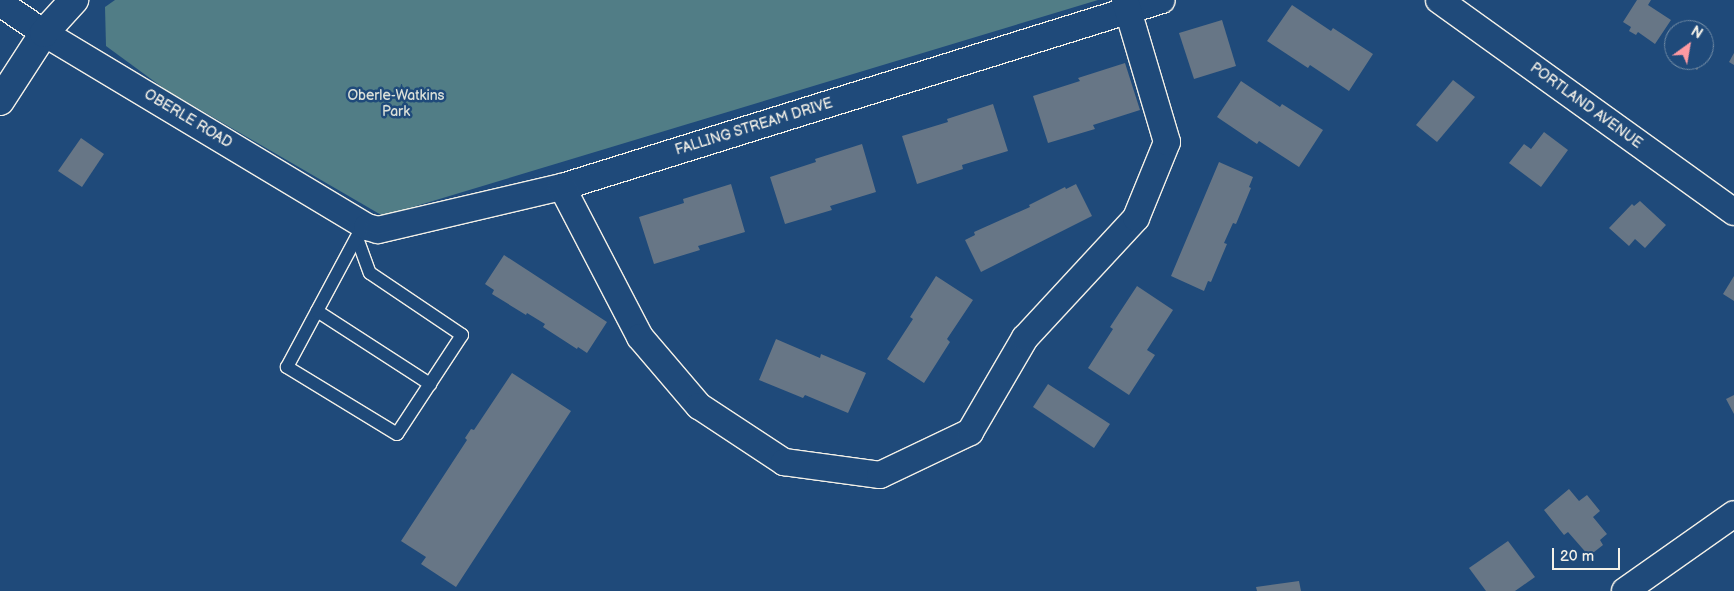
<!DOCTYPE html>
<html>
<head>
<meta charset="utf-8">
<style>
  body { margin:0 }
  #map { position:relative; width:1734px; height:591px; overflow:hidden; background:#1f4a7a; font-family:"Balsamiq Sans",sans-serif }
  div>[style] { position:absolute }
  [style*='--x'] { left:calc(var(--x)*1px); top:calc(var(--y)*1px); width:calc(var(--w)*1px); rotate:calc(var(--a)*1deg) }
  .green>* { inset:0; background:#517d86 }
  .building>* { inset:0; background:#677686 }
  .roads { filter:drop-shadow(1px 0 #f4f1e8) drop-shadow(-1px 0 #f4f1e8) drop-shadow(0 1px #f4f1e8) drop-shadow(0 -1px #f4f1e8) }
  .service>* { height:12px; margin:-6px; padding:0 6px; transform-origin:6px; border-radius:6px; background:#1f4a7a }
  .minor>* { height:26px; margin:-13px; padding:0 13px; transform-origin:13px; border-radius:13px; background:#1f4a7a }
  .secondary>* { height:28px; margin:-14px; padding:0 14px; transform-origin:14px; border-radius:14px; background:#1f4a7a }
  span { translate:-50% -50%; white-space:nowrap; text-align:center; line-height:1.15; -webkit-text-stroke:5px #1f4a7a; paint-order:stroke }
  .park-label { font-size:14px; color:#dce0d9 }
  .street-label { font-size:14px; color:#f4f1e8 }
  .north { position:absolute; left:1664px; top:20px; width:50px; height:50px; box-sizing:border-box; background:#1f4a7a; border:1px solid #748da6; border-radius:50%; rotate:32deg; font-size:14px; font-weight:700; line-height:20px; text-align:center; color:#f4f1e8 }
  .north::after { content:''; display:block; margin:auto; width:18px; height:22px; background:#ff9aa2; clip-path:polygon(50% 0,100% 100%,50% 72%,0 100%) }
  .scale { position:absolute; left:1552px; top:548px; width:68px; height:22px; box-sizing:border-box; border:2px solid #f4f1e8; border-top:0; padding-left:6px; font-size:15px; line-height:18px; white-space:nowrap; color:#f4f1e8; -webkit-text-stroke:4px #1f4a7a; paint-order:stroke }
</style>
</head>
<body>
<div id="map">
  <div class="green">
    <i style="clip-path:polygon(115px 0,1098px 0,383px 216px,166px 90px,106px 46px,105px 7px)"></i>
  </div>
  <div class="building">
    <i style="clip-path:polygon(1637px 0,1651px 0,1648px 5px,1671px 20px,1655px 44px,1638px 32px,1636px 35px,1629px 31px,1631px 27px,1623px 22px)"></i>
    <i style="clip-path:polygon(1292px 5px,1331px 31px,1333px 28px,1373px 54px,1349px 91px,1310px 65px,1308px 68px,1267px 41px)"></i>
    <i style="clip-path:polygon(1222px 20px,1236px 66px,1194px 79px,1179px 33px)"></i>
    <i style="clip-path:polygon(1704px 39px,1714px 46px,1697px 70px,1684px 60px,1704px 60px)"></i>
    <i style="clip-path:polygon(1734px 53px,1734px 65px,1729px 62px)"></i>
    <i style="clip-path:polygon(1125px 63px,1140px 110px,1093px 125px,1095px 129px,1048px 143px,1033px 96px,1080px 81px,1078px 78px)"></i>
    <i style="clip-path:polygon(1453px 80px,1475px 97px,1437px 142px,1416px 125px)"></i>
    <i style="clip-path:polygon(1241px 81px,1280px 107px,1282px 104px,1323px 130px,1299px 167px,1259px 141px,1257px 144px,1217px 117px)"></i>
    <i style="clip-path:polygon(993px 104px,1008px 151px,962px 165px,963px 169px,917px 184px,902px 136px,948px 122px,947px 119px)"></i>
    <i style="clip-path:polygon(1544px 132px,1568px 150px,1541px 187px,1509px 163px,1524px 144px,1531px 149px)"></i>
    <i style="clip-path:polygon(81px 138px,104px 154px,82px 187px,58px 171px)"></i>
    <i style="clip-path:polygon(862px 144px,876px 192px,830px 206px,832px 210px,785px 224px,770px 177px,816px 162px,815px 159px)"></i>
    <i style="clip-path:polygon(1219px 162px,1253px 177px,1249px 187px,1251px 188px,1236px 224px,1233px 223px,1224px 243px,1227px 244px,1211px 282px,1208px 281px,1204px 291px,1171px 276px)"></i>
    <i style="clip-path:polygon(731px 184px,745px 232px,698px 246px,700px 250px,654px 264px,639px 217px,684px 203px,683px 199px)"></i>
    <i style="clip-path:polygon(1076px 184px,1092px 216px,981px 272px,965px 240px,975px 235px,974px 232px,1030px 207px,1029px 205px,1065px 187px,1066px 189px)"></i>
    <i style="clip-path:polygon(1640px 201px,1666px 225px,1645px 248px,1635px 239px,1629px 246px,1609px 228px,1632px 204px,1634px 206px)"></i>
    <i style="clip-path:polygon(504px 255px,607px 322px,587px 353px,578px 347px,577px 349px,543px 327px,545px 324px,527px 313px,526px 315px,492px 294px,494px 290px,485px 284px)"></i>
    <i style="clip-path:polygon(936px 276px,973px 300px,947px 339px,950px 342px,924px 383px,887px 359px,913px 319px,910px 317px)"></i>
    <i style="clip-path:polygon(1734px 276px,1734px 301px,1723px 294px)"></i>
    <i style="clip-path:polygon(1137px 286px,1173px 310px,1147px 350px,1155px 355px,1129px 395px,1088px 368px,1113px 329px,1110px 327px)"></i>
    <i style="clip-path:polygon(776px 339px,820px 358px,821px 354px,866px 373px,848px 413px,805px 395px,803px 398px,759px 380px)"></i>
    <i style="clip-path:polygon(512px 373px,571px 411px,456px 587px,421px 564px,426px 557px,401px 541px,467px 440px,465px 438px,471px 429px,474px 430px)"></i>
    <i style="clip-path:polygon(1048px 384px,1110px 424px,1094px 448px,1033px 407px)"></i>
    <i style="clip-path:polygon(1734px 395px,1734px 414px,1726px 399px)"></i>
    <i style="clip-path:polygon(1569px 489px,1579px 501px,1587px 495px,1600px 511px,1593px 517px,1607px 534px,1600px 540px,1603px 545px,1589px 556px,1568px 532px,1564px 535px,1544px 510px)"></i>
    <i style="clip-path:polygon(1508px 541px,1535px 577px,1515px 591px,1486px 591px,1469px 568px)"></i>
    <i style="clip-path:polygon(1299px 581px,1301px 591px,1257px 591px,1256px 587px)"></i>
  </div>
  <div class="roads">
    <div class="service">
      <i style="--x:357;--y:238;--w:37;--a:70"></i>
      <i style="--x:370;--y:273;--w:111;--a:34"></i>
      <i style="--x:462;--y:335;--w:118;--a:123.3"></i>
      <i style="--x:397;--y:434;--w:129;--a:-148.7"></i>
      <i style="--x:287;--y:367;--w:161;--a:-61.8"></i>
      <i style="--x:317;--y:311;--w:135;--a:32.9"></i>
    </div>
    <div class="minor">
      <i style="--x:1439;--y:0;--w:363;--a:35.7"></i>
      <i style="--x:0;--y:3;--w:53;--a:34.3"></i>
      <i style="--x:44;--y:33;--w:377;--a:31"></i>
      <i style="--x:367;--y:227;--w:11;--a:15"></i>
      <i style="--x:378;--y:230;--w:189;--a:-13.2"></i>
      <i style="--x:562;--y:187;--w:628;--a:-17.31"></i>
      <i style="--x:562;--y:187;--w:169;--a:62.5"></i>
      <i style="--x:640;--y:337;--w:91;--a:49.5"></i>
      <i style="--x:699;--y:406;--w:102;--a:33.4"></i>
      <i style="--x:784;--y:462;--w:97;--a:7.7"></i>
      <i style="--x:880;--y:475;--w:100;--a:-25.5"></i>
      <i style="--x:970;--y:432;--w:109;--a:-59.7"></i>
      <i style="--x:1025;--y:338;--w:163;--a:-47.2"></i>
      <i style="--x:1136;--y:218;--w:82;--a:-67.8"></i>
      <i style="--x:1167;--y:142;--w:148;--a:-106.5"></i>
      <i style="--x:1625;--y:591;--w:133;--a:-35.2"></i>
    </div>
    <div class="secondary">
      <i style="--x:0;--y:101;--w:81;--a:-57.1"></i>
      <i style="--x:44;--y:33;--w:45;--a:-47.7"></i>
    </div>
  </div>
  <div class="park-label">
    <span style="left:396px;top:104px">Oberle-Watkins<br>Park</span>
  </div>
  <div class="street-label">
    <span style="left:1586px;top:106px;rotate:36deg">PORTLAND AVENUE</span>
    <span style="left:188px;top:119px;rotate:31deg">OBERLE ROAD</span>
    <span style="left:754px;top:127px;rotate:-17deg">FALLING STREAM DRIVE</span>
  </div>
  <div class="north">N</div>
  <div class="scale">20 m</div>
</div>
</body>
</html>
